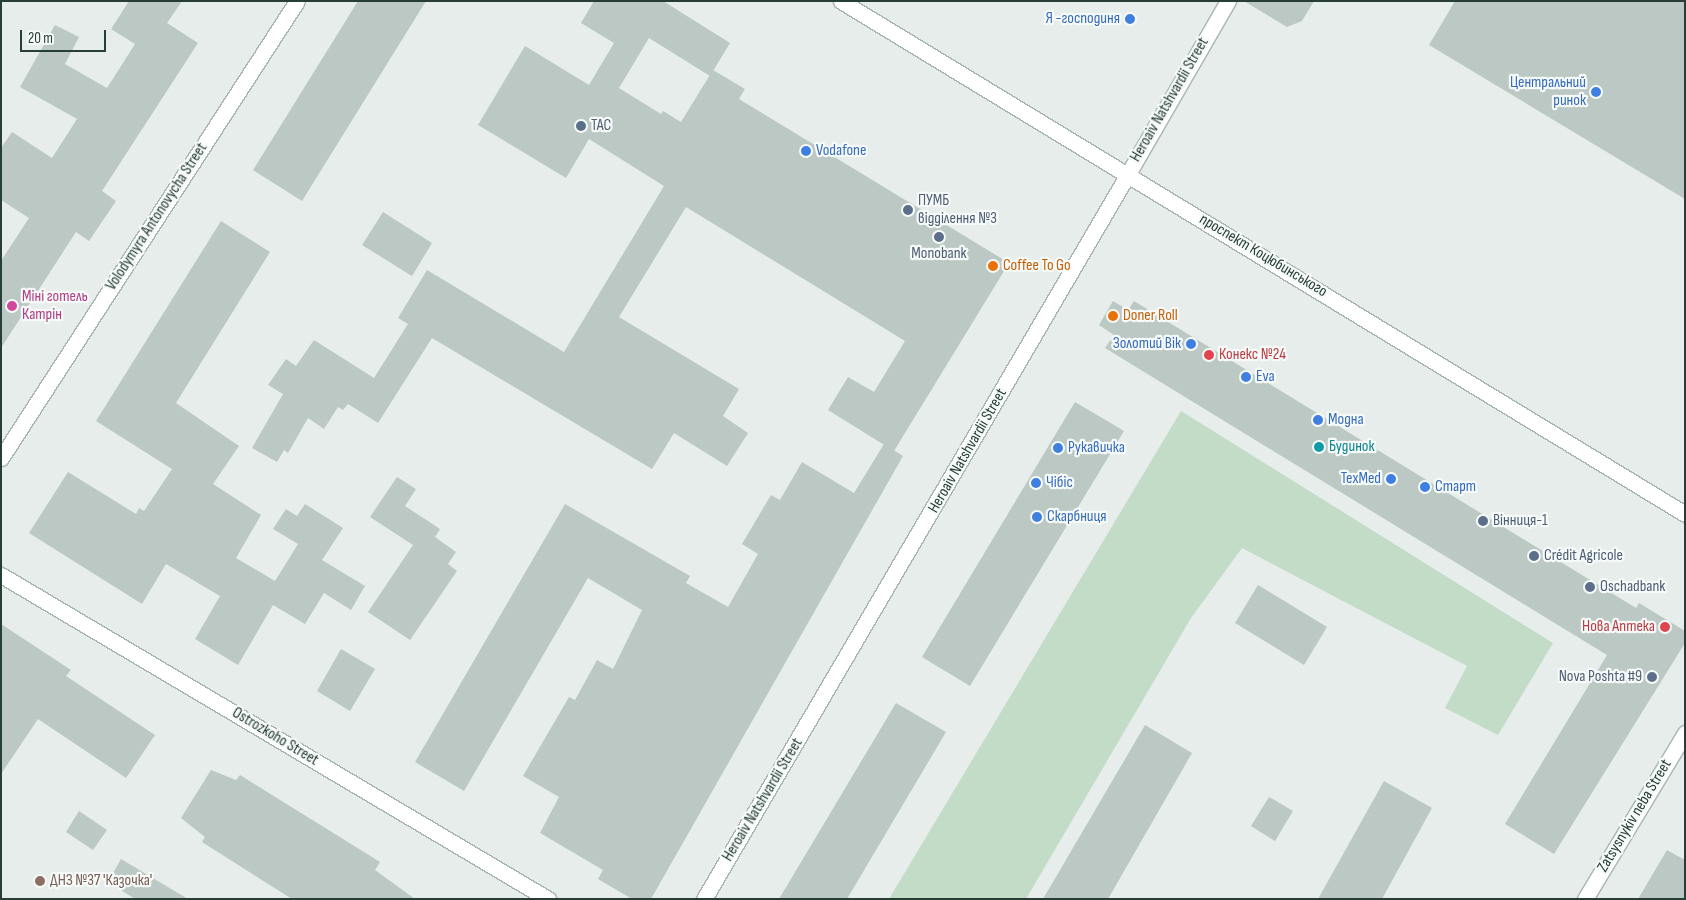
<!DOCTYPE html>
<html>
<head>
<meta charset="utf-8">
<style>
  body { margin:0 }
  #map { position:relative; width:1686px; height:900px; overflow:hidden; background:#e6edea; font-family:"Sofia Sans Condensed",sans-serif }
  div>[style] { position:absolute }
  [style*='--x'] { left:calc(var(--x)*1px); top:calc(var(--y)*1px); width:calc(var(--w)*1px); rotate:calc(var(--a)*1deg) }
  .green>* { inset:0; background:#c2dcc7 }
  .building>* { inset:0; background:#bcc8c3 }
  .roads { filter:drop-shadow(1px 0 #a9b5b0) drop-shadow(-1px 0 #a9b5b0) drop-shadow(0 1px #a9b5b0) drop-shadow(0 -1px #a9b5b0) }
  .minor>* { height:15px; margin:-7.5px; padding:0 7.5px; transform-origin:7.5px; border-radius:7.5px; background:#fff }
  .tertiary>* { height:15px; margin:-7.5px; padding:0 7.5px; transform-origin:7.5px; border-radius:7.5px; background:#fff }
  .secondary>* { height:15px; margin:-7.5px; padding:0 7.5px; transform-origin:7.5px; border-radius:7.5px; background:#fff }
  .dots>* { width:14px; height:14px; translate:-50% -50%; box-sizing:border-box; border:2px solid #f6faf8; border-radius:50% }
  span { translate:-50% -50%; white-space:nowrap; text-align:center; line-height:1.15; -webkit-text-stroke:4.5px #f6faf8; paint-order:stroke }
  .shop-label { font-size:16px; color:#366cbe }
  .right { translate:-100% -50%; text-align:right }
  .left { translate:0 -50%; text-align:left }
  .street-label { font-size:16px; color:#273e36 }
  .service-label { font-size:16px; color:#4e5e75 }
  .food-label { font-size:16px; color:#c56008 }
  .hotel-label { font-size:16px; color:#b23c85 }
  .health-label { font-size:16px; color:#be3a42 }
  .culture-label { font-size:16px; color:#0d838f }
  .education-label { font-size:16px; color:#785e54 }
  .frame { position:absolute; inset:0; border:2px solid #273e36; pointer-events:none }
  .scale { position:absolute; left:20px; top:30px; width:86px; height:22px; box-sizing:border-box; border:2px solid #273e36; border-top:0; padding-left:6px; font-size:15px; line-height:18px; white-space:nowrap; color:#273e36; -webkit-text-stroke:4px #f6faf8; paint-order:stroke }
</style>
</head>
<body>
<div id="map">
  <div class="green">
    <i style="clip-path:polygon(1181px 411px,1553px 643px,1498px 735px,1445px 708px,1467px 666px,1242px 548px,1191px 618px,1026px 899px,889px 899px)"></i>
  </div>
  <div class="building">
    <i style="clip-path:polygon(129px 1px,182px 1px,167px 23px,198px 43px,102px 191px,116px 201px,89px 241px,76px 232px,1px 348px,1px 261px,29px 218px,1px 200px,1px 148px,12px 132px,52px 158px,77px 119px,20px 87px,55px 25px,79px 37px,65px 64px,107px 88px,135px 44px,111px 29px)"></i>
    <i style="clip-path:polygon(358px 1px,426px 1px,302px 201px,253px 170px)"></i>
    <i style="clip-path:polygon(594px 1px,663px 1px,730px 43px,710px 76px,649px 38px,619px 88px,661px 114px,663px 111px,681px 122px,713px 70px,745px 89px,739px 99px,1009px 263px,894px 451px,828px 410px,848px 377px,874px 392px,905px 341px,686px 207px,619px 317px,739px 389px,723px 416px,748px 433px,727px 466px,674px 433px,652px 469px,432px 338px,378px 423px,348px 404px,343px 410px,338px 407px,324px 429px,308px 418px,288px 453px,284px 450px,277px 462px,252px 448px,283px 394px,268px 385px,286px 359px,296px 366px,314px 340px,374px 378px,408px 324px,398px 318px,427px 270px,564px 352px,664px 186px,589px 139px,566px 178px,478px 125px,525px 46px,589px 85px,614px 43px,581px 23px)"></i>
    <i style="clip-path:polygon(1244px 1px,1314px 1px,1302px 21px,1287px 27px)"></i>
    <i style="clip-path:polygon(1455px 1px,1685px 1px,1685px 199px,1429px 45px)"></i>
    <i style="clip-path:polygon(383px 212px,432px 243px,412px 276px,362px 245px)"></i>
    <i style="clip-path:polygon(221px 221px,270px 252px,176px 403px,239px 446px,213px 484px,261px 515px,236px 558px,275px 581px,298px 544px,273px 529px,286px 509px,297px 516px,305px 504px,343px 528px,322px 560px,365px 586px,351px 610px,324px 593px,305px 624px,273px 605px,238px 665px,195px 639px,220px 596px,166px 564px,142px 604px,29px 533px,68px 472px,136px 514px,139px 508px,144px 511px,172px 469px,96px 421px)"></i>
    <i style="clip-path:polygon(1113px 301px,1128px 310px,1134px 301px,1636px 608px,1639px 603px,1685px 631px,1685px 643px,1554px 854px,1505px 824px,1607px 655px,1105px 348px,1114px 335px,1099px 325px)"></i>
    <i style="clip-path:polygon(1075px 402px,1124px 431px,970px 686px,922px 657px)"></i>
    <i style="clip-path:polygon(884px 444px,903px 456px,651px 899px,632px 899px,598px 879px,603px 870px,540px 833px,559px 797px,523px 776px,569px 697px,575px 700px,597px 660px,613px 669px,642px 610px,588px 578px,464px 791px,415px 762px,565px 504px,690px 576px,686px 583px,728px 607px,758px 554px,742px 544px,771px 495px,780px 500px,802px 462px,854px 493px)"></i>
    <i style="clip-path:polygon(397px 477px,416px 489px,405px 506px,440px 529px,435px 537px,456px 552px,448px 564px,457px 571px,410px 640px,368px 612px,413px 545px,370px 517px)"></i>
    <i style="clip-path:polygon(1258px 585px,1327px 627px,1304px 665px,1235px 623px)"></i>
    <i style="clip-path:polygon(1px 624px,71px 670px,66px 676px,155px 735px,126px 778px,38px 719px,1px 774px)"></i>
    <i style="clip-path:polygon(341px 649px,375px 669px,350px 711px,317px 691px)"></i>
    <i style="clip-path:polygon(896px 703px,946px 732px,847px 899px,779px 899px)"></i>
    <i style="clip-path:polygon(1145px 725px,1192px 753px,1108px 899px,1043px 899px)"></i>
    <i style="clip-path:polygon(211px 770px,236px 780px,240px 775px,380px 862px,375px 870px,415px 899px,292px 899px,202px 842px,205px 837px,181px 818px)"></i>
    <i style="clip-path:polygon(1384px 781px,1432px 808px,1382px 899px,1318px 899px)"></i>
    <i style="clip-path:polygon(1269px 797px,1293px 811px,1275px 841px,1251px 826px)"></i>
    <i style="clip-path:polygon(79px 811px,107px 830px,93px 850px,66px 832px)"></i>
    <i style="clip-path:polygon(1667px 850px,1685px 860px,1685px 899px,1638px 899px)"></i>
    <i style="clip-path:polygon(121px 859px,188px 899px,135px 899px,108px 882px)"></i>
  </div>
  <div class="roads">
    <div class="minor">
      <i style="--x:1128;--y:174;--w:200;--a:-60"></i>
      <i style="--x:1;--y:458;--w:544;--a:-57.07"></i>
      <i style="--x:1;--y:575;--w:636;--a:30.64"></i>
      <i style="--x:1585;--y:899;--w:194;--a:-58.9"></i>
    </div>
    <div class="tertiary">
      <i style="--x:704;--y:899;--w:840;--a:-59.68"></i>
    </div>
    <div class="secondary">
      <i style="--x:841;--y:1;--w:988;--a:31.29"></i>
    </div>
  </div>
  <div class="dots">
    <i style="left:1130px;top:19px;background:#3f7fe0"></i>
    <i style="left:1596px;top:92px;background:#3f7fe0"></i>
    <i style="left:581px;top:126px;background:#5c6f8a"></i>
    <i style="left:806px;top:151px;background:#3f7fe0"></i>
    <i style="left:908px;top:210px;background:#5c6f8a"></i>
    <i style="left:939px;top:237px;background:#5c6f8a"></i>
    <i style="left:993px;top:266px;background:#e8710a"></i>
    <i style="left:12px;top:306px;background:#d1479c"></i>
    <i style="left:1113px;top:316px;background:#e8710a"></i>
    <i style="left:1191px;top:344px;background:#3f7fe0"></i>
    <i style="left:1209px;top:355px;background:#e0444e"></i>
    <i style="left:1246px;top:377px;background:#3f7fe0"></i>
    <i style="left:1318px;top:420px;background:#3f7fe0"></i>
    <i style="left:1319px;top:447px;background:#0f9aa8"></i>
    <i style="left:1058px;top:448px;background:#3f7fe0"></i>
    <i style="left:1391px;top:479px;background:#3f7fe0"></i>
    <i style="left:1036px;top:483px;background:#3f7fe0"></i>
    <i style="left:1425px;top:487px;background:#3f7fe0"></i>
    <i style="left:1037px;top:517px;background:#3f7fe0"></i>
    <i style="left:1483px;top:521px;background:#5c6f8a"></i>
    <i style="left:1534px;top:556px;background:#5c6f8a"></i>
    <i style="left:1590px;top:587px;background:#5c6f8a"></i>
    <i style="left:1665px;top:627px;background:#e0444e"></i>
    <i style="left:1652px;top:677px;background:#5c6f8a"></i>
    <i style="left:40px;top:881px;background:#8d6e63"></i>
  </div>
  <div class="shop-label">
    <span class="right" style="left:1120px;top:19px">Я -господиня</span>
    <span class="right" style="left:1586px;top:92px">Центральний<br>ринок</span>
    <span class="left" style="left:816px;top:151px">Vodafone</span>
    <span class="right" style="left:1181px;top:344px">Золотий Вік</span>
    <span class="left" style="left:1256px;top:377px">Eva</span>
    <span class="left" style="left:1328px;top:420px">Модна</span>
    <span class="left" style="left:1068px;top:448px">Рукавичка</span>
    <span class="right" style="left:1381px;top:479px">TexMed</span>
    <span class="left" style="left:1046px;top:483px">Чібіс</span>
    <span class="left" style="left:1435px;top:487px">Старт</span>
    <span class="left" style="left:1047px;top:517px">Скарбниця</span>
  </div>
  <div class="street-label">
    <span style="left:1170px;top:100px;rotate:-60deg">Heroaiv Natshvardii Street</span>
    <span style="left:157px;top:217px;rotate:-57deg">Volodymyra Antonovycha Street</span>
    <span style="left:1263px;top:256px;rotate:31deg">проспект Коцюбинського</span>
    <span style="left:968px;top:451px;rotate:-60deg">Heroaiv Natshvardii Street</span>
    <span style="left:275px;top:737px;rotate:31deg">Ostrozkoho Street</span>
    <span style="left:763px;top:800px;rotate:-59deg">Heroaiv Natshvardii Street</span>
    <span style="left:1635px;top:816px;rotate:-59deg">Zatsysnykiv neba Street</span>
  </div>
  <div class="service-label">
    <span class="left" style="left:591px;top:126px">ТАС</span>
    <span class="left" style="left:918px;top:210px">ПУМБ<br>відділення №3</span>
    <span style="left:939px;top:254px">Monobank</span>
    <span class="left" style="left:1493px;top:521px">Вінниця-1</span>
    <span class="left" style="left:1544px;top:556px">Crédit Agricole</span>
    <span class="left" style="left:1600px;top:587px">Oschadbank</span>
    <span class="right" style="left:1642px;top:677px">Nova Poshta #9</span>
  </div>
  <div class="food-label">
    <span class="left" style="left:1003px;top:266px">Coffee To Go</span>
    <span class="left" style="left:1123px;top:316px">Doner Roll</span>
  </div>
  <div class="hotel-label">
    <span class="left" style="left:22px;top:306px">Міні готель<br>Катрін</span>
  </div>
  <div class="health-label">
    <span class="left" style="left:1219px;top:355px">Конекс №24</span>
    <span class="right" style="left:1655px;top:627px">Нова Аптека</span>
  </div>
  <div class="culture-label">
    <span class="left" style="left:1329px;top:447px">Будинок</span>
  </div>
  <div class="education-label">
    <span class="left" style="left:50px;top:881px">ДНЗ №37 'Казочка'</span>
  </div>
  <div class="frame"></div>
  <div class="scale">20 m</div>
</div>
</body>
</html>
